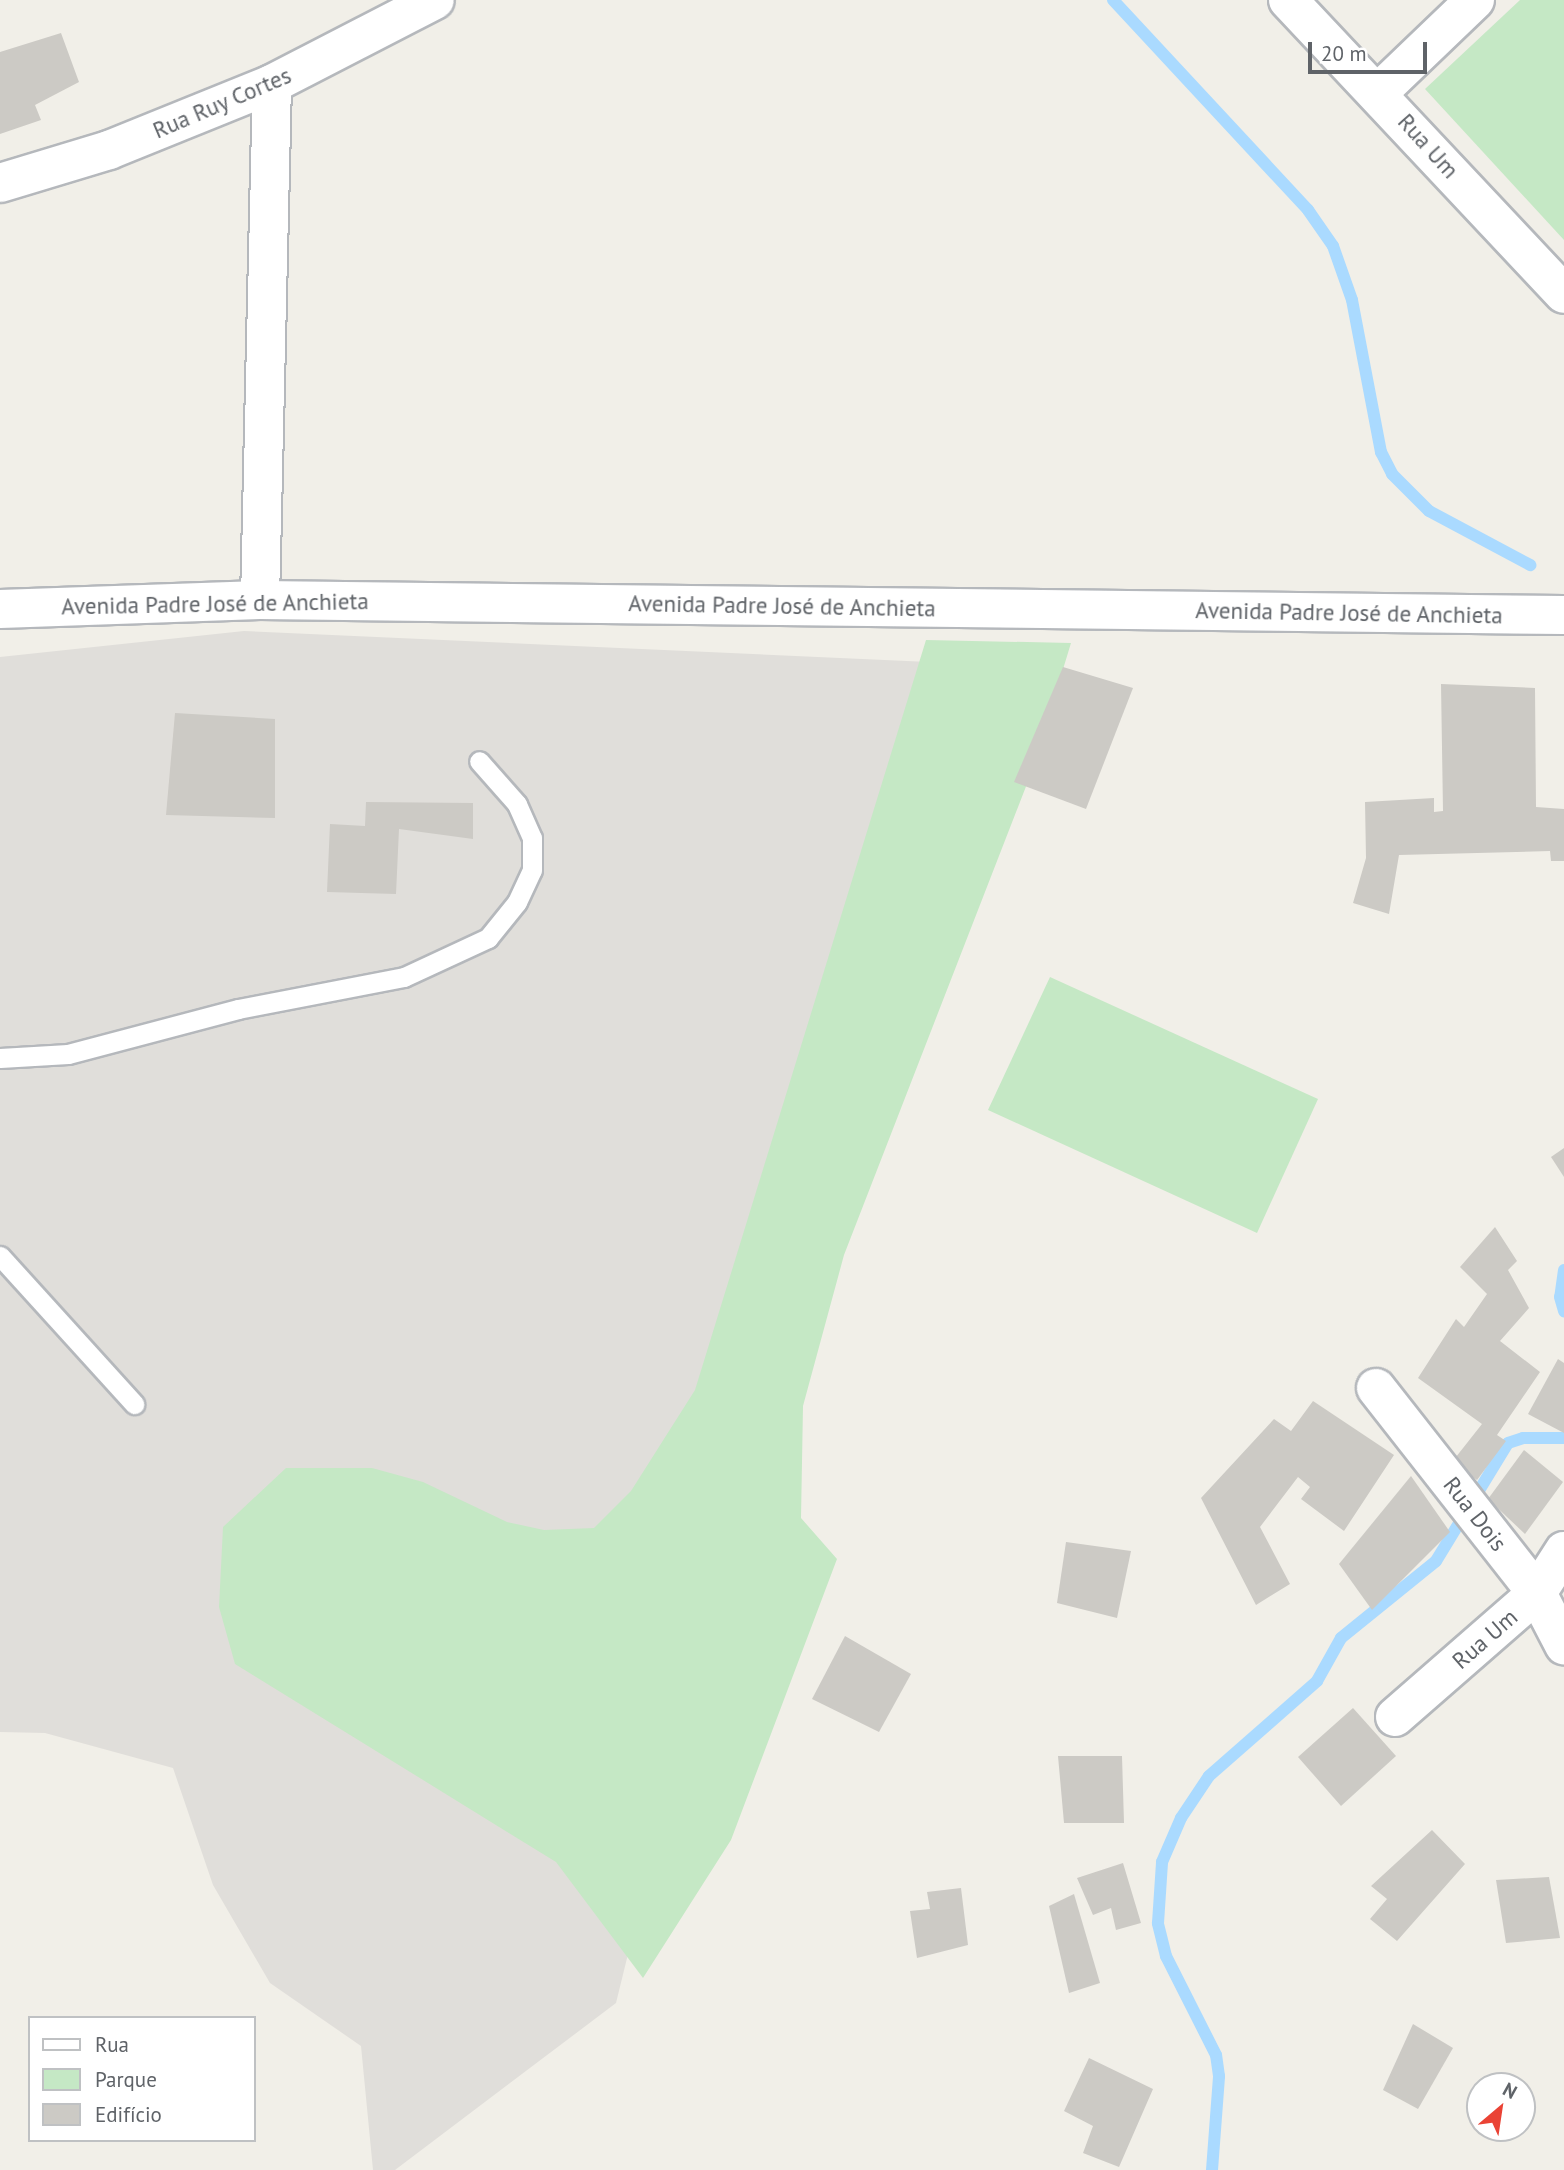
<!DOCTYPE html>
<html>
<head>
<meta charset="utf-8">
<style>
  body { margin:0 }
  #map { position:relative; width:1564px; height:2170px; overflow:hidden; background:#f1efe8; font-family:"PT Sans",sans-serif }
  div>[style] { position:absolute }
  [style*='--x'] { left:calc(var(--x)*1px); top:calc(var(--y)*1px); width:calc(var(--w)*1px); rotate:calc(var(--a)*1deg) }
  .industrial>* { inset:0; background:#e0deda }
  .green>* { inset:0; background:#c5e8c5 }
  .stream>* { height:12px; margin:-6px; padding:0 6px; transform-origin:6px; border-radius:6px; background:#aadaff }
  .building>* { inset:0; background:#cccac5 }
  .roads { filter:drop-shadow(2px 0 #b5b8bc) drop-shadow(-2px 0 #b5b8bc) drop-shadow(0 2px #b5b8bc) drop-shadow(0 -2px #b5b8bc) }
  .service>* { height:19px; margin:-9.5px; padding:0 9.5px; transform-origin:9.5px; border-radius:9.5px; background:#fff }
  .minor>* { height:38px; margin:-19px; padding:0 19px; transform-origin:19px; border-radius:19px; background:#fff }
  .secondary>* { height:38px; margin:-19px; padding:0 19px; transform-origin:19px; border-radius:19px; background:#fff }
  span { translate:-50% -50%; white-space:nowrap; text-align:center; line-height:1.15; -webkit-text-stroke:6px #fff; paint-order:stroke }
  .street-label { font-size:23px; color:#5f6368 }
  .legend { position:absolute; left:28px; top:2016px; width:228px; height:126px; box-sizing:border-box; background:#fff; border:2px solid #bfc1c3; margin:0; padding:9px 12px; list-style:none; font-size:21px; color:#5f6368 }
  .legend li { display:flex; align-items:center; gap:14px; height:35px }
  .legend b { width:35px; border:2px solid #bfc1c3 }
  .north { position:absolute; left:1466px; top:2072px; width:70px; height:70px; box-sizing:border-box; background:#fff; border:2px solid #bfc1c3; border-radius:50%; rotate:29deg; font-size:19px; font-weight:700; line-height:28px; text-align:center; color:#5f6368 }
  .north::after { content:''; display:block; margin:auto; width:24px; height:32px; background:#ea4335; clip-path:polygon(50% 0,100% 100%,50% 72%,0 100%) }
  .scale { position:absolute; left:1308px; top:42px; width:119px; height:32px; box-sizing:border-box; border:4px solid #5f6368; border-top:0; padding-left:9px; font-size:21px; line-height:24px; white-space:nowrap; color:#5f6368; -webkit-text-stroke:5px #fff; paint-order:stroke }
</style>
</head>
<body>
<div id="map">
  <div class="industrial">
    <i style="clip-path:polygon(244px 631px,929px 662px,725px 1559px,616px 2003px,395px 2170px,373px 2170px,361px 2046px,270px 1983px,213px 1885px,173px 1768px,45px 1733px,0 1732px,0 657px)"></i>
  </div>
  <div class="green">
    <i style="clip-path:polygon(1520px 0,1564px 0,1564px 240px,1425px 89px)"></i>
    <i style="clip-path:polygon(926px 640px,1071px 643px,1032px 771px,844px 1255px,803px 1406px,801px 1518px,837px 1559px,731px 1840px,643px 1978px,556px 1862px,235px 1664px,219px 1607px,223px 1527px,286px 1468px,372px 1468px,423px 1482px,507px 1522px,544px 1530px,594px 1528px,631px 1491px,695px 1390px)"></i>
    <i style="clip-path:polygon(1050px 977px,1318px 1099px,1257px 1233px,988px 1110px)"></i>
  </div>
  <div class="stream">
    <i style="--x:1113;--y:0;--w:287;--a:47.1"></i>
    <i style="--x:1308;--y:210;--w:44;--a:55.2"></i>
    <i style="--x:1333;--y:246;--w:57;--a:70.6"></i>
    <i style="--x:1352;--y:300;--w:155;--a:79.2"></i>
    <i style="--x:1381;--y:452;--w:25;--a:63"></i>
    <i style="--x:1392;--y:474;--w:52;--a:45"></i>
    <i style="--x:1429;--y:511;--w:115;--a:28.1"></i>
    <i style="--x:1564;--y:1270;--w:27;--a:98"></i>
    <i style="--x:1560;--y:1297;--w:15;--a:74"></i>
    <i style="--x:1212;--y:2170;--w:94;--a:-85.7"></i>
    <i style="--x:1219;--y:2076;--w:21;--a:-98"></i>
    <i style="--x:1216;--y:2055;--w:111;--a:-116.8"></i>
    <i style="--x:1166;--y:1956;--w:34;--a:-104"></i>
    <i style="--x:1158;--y:1923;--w:61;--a:-86.2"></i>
    <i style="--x:1162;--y:1862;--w:48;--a:-66.6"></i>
    <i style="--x:1181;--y:1818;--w:50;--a:-56.3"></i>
    <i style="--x:1209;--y:1776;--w:144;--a:-41.3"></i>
    <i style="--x:1317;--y:1681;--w:49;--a:-60.8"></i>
    <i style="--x:1341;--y:1638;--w:122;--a:-39"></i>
    <i style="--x:1436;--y:1561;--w:138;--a:-58.6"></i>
    <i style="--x:1508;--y:1443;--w:16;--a:-18"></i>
    <i style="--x:1523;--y:1438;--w:41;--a:0"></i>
  </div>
  <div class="building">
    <i style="clip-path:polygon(61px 33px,79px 82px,35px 105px,41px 120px,0 134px,0 52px)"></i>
    <i style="clip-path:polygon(1063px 667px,1133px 688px,1086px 809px,1014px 782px)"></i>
    <i style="clip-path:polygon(1441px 684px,1535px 688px,1536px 807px,1564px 809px,1564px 861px,1551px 861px,1550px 851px,1399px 855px,1389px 914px,1353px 903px,1366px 858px,1365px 802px,1434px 798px,1434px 812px,1443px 811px)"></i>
    <i style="clip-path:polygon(175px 713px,275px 719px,275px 818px,166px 815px)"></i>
    <i style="clip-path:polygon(366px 802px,473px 803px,473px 839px,399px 829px,396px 894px,327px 892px,330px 824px,365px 826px)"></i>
    <i style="clip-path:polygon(1564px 1148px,1564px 1177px,1551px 1157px)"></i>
    <i style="clip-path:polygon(1495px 1227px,1517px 1261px,1508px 1270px,1529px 1308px,1500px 1341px,1540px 1372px,1497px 1435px,1506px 1441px,1477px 1480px,1452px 1462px,1482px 1424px,1418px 1378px,1456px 1319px,1464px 1327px,1487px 1294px,1460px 1267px)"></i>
    <i style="clip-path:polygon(1558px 1359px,1564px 1363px,1564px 1433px,1528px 1414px)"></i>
    <i style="clip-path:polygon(1313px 1401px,1394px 1455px,1344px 1531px,1301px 1499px,1310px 1487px,1298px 1477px,1260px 1527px,1290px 1584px,1256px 1605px,1201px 1498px,1274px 1419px,1291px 1431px)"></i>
    <i style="clip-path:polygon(1524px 1450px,1563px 1482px,1525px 1534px,1488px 1499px)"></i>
    <i style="clip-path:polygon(1411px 1476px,1450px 1532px,1372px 1610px,1339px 1564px)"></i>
    <i style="clip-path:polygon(1066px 1542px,1131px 1551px,1117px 1618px,1057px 1603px)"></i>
    <i style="clip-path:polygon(845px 1636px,911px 1674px,879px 1732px,812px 1699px)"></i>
    <i style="clip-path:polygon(1353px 1708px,1396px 1756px,1341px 1806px,1298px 1757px)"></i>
    <i style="clip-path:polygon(1058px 1756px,1122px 1756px,1124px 1823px,1064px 1823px)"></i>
    <i style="clip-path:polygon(1432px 1830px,1465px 1864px,1397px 1941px,1370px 1919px,1387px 1899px,1371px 1886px)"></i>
    <i style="clip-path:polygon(1123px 1863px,1141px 1923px,1116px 1930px,1111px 1908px,1093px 1915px,1077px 1878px)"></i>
    <i style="clip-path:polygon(1549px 1877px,1560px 1938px,1506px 1943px,1496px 1880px)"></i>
    <i style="clip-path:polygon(961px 1888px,968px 1945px,917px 1958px,910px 1911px,930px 1909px,927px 1892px)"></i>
    <i style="clip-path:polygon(1074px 1894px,1100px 1983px,1069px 1993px,1049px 1906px)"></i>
    <i style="clip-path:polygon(1413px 2024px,1453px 2048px,1418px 2109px,1383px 2090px)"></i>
    <i style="clip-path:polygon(1089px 2058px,1153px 2089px,1119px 2167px,1083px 2153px,1093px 2126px,1064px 2111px)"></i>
  </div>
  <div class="roads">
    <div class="service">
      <i style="--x:0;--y:1058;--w:68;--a:-3.4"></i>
      <i style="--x:68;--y:1054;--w:176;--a:-14.8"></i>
      <i style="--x:238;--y:1009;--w:169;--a:-10.9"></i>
      <i style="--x:404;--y:977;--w:93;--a:-24.9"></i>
      <i style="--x:488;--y:938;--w:46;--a:-51.1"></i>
      <i style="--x:517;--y:902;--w:35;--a:-65"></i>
      <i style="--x:532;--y:870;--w:32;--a:-90"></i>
      <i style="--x:532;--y:838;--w:37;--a:-114"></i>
      <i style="--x:517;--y:804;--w:57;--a:-131.5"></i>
      <i style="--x:0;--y:1256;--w:200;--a:47.8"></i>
    </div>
    <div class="minor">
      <i style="--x:1288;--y:0;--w:403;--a:46.8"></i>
      <i style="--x:1379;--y:92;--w:133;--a:-43.8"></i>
      <i style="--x:0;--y:183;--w:114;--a:-16.8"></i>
      <i style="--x:109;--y:150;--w:176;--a:-22"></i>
      <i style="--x:272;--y:84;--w:183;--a:-27.3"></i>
      <i style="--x:260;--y:600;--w:516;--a:-88.67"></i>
      <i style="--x:1376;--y:1388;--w:261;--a:51.9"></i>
      <i style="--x:1537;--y:1593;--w:59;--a:62.6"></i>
      <i style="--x:1395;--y:1717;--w:189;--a:-41.1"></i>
      <i style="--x:1537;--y:1593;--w:50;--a:-57.3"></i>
    </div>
    <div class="secondary">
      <i style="--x:0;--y:609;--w:260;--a:-2"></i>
      <i style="--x:260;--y:600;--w:1304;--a:0.66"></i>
    </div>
  </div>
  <div class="street-label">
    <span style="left:222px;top:103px;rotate:-23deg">Rua Ruy Cortes</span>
    <span style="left:1428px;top:146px;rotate:48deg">Rua Um</span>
    <span style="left:215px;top:604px;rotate:-1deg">Avenida Padre José de Anchieta</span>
    <span style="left:782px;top:606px;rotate:1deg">Avenida Padre José de Anchieta</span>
    <span style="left:1349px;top:613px;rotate:1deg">Avenida Padre José de Anchieta</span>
    <span style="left:1475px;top:1514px;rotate:52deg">Rua Dois</span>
    <span style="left:1485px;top:1639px;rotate:-41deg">Rua Um</span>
  </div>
  <ul class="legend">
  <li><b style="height:9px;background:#fff"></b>Rua</li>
  <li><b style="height:19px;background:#c5e8c5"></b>Parque</li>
  <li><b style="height:19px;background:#cccac5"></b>Edifício</li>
  </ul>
  <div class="north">N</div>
  <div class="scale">20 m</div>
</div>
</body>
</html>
